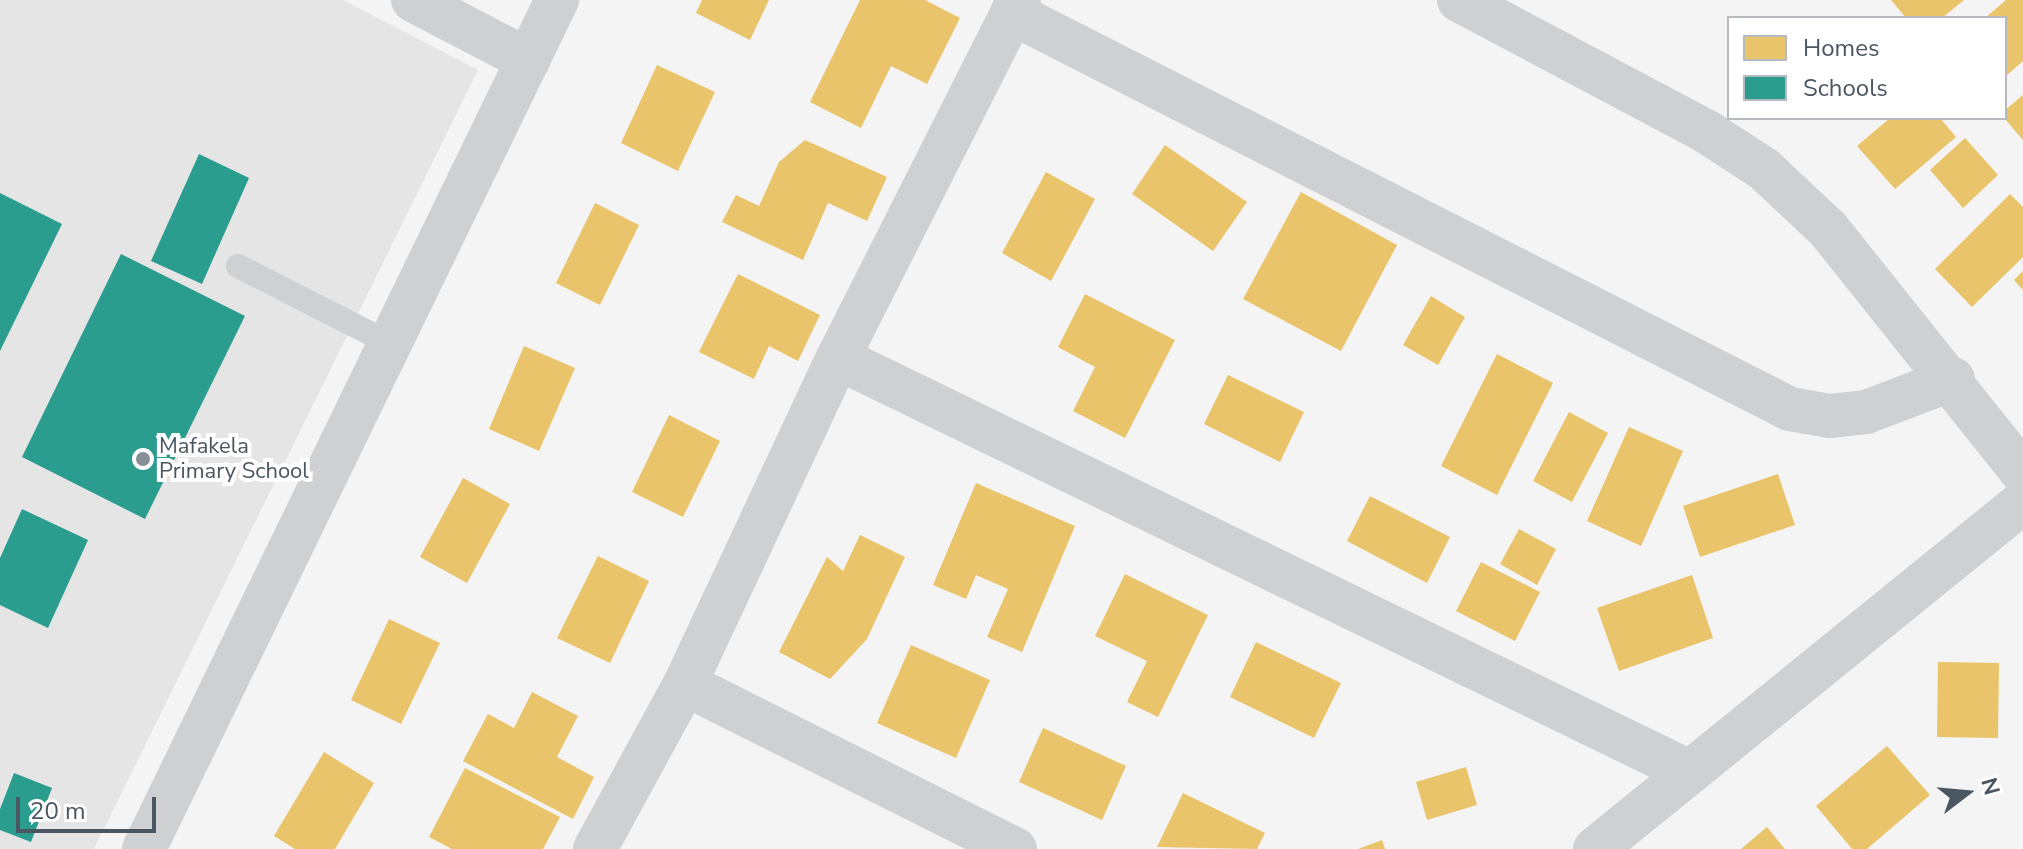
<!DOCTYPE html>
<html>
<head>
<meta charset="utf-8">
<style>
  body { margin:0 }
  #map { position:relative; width:2023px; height:849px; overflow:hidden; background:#f4f4f4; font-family:"Nunito Sans",sans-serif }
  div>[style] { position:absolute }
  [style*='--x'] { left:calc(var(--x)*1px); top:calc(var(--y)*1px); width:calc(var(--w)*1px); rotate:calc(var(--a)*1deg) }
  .education>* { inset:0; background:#e6e5e6 }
  .homes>* { inset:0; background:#e9c46a }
  .schools>* { inset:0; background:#2a9d8f }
  .service>* { height:24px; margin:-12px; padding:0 12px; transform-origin:12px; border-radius:12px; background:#ced0d2 }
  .minor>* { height:44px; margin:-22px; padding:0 22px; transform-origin:22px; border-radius:22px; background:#ced0d2 }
  .dots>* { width:22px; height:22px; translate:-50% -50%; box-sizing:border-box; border:4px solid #fff; border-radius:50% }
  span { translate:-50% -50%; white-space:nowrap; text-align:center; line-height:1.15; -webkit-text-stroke:8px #fff; paint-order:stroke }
  .poi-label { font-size:22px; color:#4a5661 }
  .left { translate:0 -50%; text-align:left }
  .legend { position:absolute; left:1727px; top:16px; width:280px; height:104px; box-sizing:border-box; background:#fff; border:2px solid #b7bbc0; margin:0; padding:10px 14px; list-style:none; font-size:24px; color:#4a5661 }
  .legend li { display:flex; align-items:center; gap:16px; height:40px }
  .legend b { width:40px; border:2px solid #b7bbc0 }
  .north { position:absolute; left:1927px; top:753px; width:80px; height:80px; -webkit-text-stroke:6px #fff; paint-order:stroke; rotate:74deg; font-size:22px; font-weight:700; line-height:32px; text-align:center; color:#4a5661 }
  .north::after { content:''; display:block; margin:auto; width:28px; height:36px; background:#4a5661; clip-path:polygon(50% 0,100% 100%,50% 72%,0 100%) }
  .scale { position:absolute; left:16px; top:797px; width:140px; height:36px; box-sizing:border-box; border:4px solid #4a5661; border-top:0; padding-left:10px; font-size:24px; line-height:28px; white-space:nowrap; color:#4a5661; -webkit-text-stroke:6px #fff; paint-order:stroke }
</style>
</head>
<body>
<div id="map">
  <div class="education">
    <i style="clip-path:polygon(0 0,343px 0,478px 70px,94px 849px,0 849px)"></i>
  </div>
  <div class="homes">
    <i style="clip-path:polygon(702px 0,769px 0,750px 40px,696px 13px)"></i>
    <i style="clip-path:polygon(860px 0,925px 0,960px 18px,927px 84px,891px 66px,861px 128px,810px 102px)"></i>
    <i style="clip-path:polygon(1891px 0,1964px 0,1942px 18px,1906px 18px)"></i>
    <i style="clip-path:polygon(2006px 0,2023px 0,2023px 61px,2005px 77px,2005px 18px,1985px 18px)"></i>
    <i style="clip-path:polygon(657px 65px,715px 92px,678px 171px,621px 143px)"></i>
    <i style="clip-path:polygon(2023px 95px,2023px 140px,2005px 119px,2005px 110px)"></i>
    <i style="clip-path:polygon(1890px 118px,1940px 118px,1956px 137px,1895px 189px,1857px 146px)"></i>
    <i style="clip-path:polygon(1965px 138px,1998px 175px,1963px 208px,1930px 170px)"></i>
    <i style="clip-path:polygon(805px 140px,887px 177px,867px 221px,828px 203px,803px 260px,722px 222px,736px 195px,759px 206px,779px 162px)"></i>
    <i style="clip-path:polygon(1165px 145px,1247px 202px,1213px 251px,1132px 194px)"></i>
    <i style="clip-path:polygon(1046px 172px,1095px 199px,1051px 281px,1002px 253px)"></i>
    <i style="clip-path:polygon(1301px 192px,1397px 245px,1341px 351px,1243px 299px)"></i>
    <i style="clip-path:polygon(2010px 194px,2023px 207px,2023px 257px,1972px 307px,1935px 269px)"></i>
    <i style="clip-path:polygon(595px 203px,639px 225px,600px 305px,556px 283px)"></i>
    <i style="clip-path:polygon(2023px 271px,2023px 290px,2014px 280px)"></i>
    <i style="clip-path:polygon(738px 274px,820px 315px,798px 361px,769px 346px,754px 379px,699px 352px)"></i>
    <i style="clip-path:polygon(1085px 294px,1175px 340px,1125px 438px,1073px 411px,1095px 367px,1058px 347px)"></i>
    <i style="clip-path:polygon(1431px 296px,1465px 317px,1438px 365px,1403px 345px)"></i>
    <i style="clip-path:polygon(524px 346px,575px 368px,539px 451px,489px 429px)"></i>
    <i style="clip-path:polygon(1497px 354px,1553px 383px,1497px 495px,1441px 466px)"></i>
    <i style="clip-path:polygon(1228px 375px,1304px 412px,1280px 462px,1204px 424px)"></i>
    <i style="clip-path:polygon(1569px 412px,1608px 433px,1572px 502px,1533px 481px)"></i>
    <i style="clip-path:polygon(669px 415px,720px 441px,683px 517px,632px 492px)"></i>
    <i style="clip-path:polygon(1629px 427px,1683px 451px,1641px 546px,1587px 521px)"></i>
    <i style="clip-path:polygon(1778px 474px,1795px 525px,1700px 557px,1683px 506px)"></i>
    <i style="clip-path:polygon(463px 478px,510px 504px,467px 583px,420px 557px)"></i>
    <i style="clip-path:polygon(976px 483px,1075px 526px,1022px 652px,987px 637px,1008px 589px,976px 575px,966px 599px,933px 585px)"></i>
    <i style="clip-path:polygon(1370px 496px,1450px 537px,1427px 583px,1347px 541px)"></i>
    <i style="clip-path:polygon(1519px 529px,1556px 549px,1537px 585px,1500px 564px)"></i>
    <i style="clip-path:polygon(860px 535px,905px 557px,867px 639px,830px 679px,779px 652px,827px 557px,843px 571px)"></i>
    <i style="clip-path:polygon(598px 556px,649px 581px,610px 663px,557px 638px)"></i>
    <i style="clip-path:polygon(1481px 562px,1540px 592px,1515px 641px,1456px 611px)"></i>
    <i style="clip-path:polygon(1125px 574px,1208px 615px,1158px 717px,1127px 702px,1147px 661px,1095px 636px)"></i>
    <i style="clip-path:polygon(1692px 575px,1713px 638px,1619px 671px,1597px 608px)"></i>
    <i style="clip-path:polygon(389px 619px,440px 643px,401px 724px,351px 700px)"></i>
    <i style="clip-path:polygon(1256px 642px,1341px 683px,1314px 738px,1230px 697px)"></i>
    <i style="clip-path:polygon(911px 645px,990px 680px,956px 758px,877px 723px)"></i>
    <i style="clip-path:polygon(1938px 662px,1999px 663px,1998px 738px,1937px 737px)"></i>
    <i style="clip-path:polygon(532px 692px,578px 716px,557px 757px,594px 777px,573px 819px,463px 761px,488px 714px,514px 728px)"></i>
    <i style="clip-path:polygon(1043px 728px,1126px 766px,1102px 820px,1019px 782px)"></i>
    <i style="clip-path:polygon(1887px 746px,1930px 795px,1867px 849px,1852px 849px,1816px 806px)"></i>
    <i style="clip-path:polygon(324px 752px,374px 783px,335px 849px,295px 849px,274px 836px)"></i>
    <i style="clip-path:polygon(1466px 767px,1477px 805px,1427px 820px,1416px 782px)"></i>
    <i style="clip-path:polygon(465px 768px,560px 817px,543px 849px,452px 849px,429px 837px)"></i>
    <i style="clip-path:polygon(1183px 793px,1265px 833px,1257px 849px,1157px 847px)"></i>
    <i style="clip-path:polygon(1767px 827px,1785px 849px,1741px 849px)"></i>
    <i style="clip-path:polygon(1382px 840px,1385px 849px,1358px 849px)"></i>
  </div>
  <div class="schools">
    <i style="clip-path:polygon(199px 154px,249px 178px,202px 284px,151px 261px)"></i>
    <i style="clip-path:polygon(0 193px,62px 224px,0 351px)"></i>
    <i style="clip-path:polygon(121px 254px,245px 316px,145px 519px,22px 457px)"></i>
    <i style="clip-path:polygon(22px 509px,88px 540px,48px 628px,0 605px,0 558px)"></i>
    <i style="clip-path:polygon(14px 773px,52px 788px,31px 842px,0 830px,0 809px)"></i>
  </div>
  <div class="service">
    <i style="--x:238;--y:266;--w:169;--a:27"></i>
  </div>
  <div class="minor">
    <i style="--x:413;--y:0;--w:130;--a:27.6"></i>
    <i style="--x:1459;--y:0;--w:281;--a:28"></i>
    <i style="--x:1707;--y:132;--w:68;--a:33"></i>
    <i style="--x:1764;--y:169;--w:88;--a:43.2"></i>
    <i style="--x:1828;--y:229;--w:312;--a:51.4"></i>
    <i style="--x:1012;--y:13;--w:873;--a:26.98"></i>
    <i style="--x:1790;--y:409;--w:41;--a:9.9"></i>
    <i style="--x:1830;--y:416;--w:36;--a:-6"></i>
    <i style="--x:1866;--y:412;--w:93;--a:-20.8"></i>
    <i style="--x:838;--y:358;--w:947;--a:25.92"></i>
    <i style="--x:685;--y:684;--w:369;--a:26.6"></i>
    <i style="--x:144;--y:849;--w:944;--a:-64.06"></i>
    <i style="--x:595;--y:849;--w:188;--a:-61.4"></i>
    <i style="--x:685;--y:684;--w:360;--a:-64.9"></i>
    <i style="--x:838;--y:358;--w:401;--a:-63.2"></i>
    <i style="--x:1595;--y:849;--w:551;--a:-39.03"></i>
  </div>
  <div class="dots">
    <i style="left:143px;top:459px;background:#868d94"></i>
  </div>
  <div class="poi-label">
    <span class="left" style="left:159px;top:459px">Mafakela<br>Primary School</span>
  </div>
  <ul class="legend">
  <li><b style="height:22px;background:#e9c46a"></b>Homes</li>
  <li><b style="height:22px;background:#2a9d8f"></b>Schools</li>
  </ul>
  <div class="north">N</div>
  <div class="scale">20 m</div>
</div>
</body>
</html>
